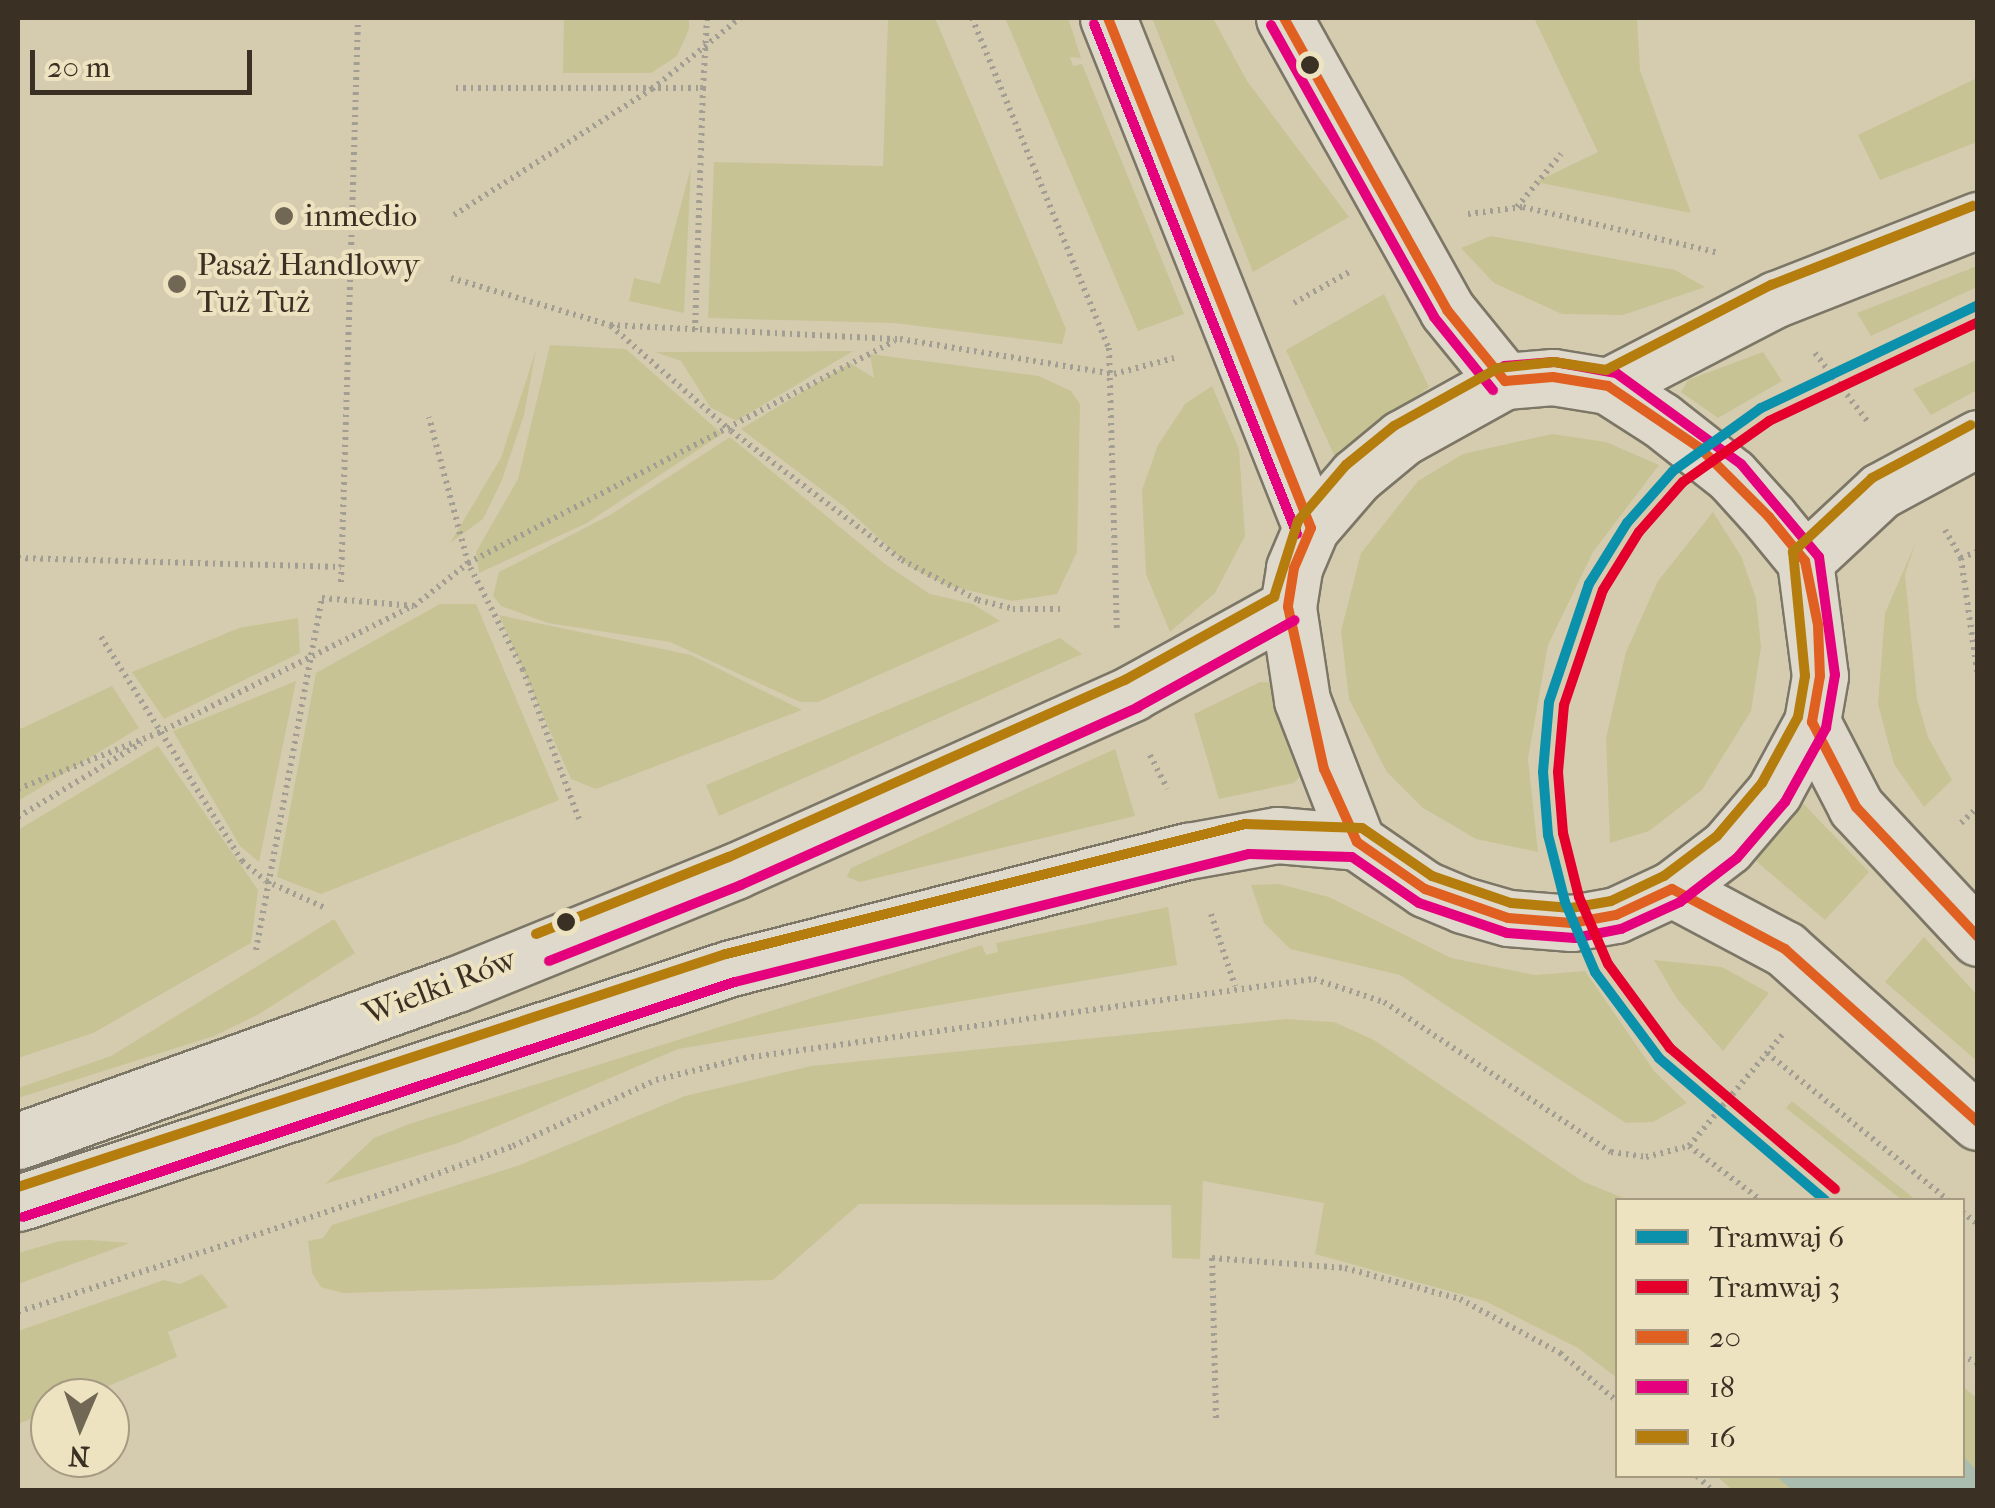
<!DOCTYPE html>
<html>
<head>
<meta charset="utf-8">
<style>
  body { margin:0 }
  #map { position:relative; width:1995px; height:1508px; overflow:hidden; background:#d5ccaf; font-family:"IM FELL French Canon",serif }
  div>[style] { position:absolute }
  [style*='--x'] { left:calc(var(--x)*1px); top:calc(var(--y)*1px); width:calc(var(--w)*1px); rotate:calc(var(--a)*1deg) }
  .green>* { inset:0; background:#c7c395 }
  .water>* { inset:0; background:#aabdae }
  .path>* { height:6px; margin-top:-3px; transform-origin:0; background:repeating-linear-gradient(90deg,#a39e93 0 2.5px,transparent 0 7.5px) }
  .roads { filter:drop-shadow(2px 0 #7c7666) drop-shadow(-2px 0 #7c7666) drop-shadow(0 2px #7c7666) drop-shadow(0 -2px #7c7666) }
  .secondary>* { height:55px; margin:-27.5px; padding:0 27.5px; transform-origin:27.5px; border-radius:27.5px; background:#ded9ca }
  .bus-1>* { height:10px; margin:-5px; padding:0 5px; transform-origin:5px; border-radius:5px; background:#e06022 }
  .bus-2>* { height:10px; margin:-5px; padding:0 5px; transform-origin:5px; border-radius:5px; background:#e5007d }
  .bus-3>* { height:10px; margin:-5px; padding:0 5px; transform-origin:5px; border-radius:5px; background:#b57d0d }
  .tram-1>* { height:10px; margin:-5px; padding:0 5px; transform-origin:5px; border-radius:5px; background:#0c91ac }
  .tram-2>* { height:10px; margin:-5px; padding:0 5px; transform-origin:5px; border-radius:5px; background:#e4002b }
  .dots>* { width:28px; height:28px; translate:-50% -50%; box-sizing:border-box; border:5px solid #ede3c1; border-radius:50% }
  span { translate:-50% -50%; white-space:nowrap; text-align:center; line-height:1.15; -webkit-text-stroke:8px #ede3c1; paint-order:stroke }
  .poi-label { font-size:32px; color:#3b3024 }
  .left { translate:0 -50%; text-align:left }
  .street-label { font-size:32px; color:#3b3024 }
  .frame { position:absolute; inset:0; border:20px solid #3b3024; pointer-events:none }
  .legend { position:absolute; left:1615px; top:1198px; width:350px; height:280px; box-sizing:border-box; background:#ede3c1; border:2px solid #a69b82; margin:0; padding:12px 18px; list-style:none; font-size:30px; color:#3b3024 }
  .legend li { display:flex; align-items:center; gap:20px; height:50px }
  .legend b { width:50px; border:2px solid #a69b82 }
  .north { position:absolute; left:30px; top:1378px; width:100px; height:100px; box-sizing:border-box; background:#ede3c1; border:2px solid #a69b82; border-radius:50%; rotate:182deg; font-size:28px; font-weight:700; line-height:40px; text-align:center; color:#3b3024 }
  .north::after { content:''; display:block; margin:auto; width:35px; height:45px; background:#716755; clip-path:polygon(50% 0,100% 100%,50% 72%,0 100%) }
  .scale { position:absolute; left:30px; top:50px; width:222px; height:45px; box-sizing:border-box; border:5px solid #3b3024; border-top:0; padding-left:12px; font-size:30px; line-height:35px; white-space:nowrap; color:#3b3024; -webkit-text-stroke:8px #ede3c1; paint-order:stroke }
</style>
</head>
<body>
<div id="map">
  <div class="green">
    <i style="clip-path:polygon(564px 18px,689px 18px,689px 29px,677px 56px,651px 73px,563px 73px)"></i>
    <i style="clip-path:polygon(888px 18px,935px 18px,1066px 329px,1062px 344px,894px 323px,708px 318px,714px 162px,883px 166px)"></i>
    <i style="clip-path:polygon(1005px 18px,1068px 18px,1081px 58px,1070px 57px,1073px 66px,1082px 64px,1184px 314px,1138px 331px)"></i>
    <i style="clip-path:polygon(1152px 18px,1213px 18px,1247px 81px,1349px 217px,1253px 272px)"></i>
    <i style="clip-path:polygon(1534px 18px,1637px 18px,1640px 70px,1691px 213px,1536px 182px,1598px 152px)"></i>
    <i style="clip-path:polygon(1977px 78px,1977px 142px,1880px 180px,1858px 135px)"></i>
    <i style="clip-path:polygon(691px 167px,684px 313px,629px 301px,634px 278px,660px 284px)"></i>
    <i style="clip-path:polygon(1491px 236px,1675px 270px,1705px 287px,1623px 315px,1562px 314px,1494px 283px,1461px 248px)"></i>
    <i style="clip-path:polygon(1977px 266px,1977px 287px,1871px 336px,1857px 313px)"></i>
    <i style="clip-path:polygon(1384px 294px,1429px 387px,1335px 457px,1286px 350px)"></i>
    <i style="clip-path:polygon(550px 345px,626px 349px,722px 434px,587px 523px,479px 573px,476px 552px,518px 479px)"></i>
    <i style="clip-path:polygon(536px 350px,524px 415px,502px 480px,483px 519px,450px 543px,501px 458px)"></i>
    <i style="clip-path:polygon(853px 351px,736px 421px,710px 407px,681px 361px,655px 352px)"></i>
    <i style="clip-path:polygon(1763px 352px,1782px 381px,1718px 418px,1681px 392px,1688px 380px)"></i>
    <i style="clip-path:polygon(870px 354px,1039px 376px,1071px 391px,1080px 404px,1077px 552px,1057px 594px,1012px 601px,946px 585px,910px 567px,845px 507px,741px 429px,850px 363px,874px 378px)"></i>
    <i style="clip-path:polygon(1977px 360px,1977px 390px,1931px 415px,1913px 389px)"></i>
    <i style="clip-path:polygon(1212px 386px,1239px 449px,1245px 536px,1215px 593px,1170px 632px,1146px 574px,1142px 490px,1158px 445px,1185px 404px)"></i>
    <i style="clip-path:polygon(1552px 434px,1606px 442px,1659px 465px,1593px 552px,1548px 645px,1528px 759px,1538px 852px,1476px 839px,1423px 808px,1387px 772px,1349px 699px,1341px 631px,1361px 553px,1418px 481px,1463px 454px)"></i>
    <i style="clip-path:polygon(730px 437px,885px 564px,930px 594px,973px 604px,1000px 621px,818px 702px,800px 702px,670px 642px,548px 623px,501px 606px,493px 596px,499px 572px,610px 515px)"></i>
    <i style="clip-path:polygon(1713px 512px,1741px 556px,1756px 598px,1761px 647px,1751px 711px,1702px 790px,1649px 831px,1610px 843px,1606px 738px,1626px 652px,1658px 581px)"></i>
    <i style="clip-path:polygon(1916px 542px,1905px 574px,1917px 699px,1928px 737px,1952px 780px,1924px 807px,1894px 764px,1878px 704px,1885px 613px)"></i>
    <i style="clip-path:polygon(440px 604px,476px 604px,559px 800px,321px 894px,277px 877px,316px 673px)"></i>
    <i style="clip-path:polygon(499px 615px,691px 655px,802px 710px,596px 789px,571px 779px)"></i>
    <i style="clip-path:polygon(298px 618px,300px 653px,164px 719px,132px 672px,239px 628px)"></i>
    <i style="clip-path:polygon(1060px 638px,1082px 654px,719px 816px,706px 785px)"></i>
    <i style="clip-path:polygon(296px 681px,259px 862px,240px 846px,173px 731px)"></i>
    <i style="clip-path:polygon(1260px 682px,1274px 683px,1302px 774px,1294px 783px,1219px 799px,1194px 714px)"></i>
    <i style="clip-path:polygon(112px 686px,139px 728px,18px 801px,18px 730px)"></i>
    <i style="clip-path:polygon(158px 746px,258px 890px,251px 943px,93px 1033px,18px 1058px,18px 830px)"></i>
    <i style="clip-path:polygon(1115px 749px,1135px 816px,860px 882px,847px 877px,851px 868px)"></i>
    <i style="clip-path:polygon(1795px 795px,1869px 872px,1825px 920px,1742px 849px)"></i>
    <i style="clip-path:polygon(1279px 884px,1329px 897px,1451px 958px,1535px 975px,1585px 971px,1655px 1072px,1687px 1103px,1653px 1122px,1626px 1123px,1400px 975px,1290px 949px,1264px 923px,1251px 885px)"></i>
    <i style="clip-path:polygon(1168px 907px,1177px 965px,678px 1049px,458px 1143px,325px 1184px,374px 1138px,409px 1124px,982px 945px,986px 955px,998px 952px,996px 943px)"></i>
    <i style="clip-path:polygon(334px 919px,355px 953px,259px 1014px,214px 1036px,18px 1098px,18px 1088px,111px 1056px)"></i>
    <i style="clip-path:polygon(1924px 937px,1977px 995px,1977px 1061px,1885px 982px)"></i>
    <i style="clip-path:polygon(1654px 960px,1722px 967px,1769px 993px,1723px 1051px,1677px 999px)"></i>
    <i style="clip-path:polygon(1286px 1019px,1334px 1022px,1374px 1040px,1582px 1181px,1628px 1200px,1618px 1200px,1617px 1378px,1578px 1348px,1485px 1301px,1315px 1254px,1324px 1203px,1203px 1181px,1200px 1259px,1172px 1258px,1171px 1205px,859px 1204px,773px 1280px,343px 1293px,321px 1287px,312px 1273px,308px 1241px,323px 1238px,332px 1225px,520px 1165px,685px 1096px,811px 1066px)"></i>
    <i style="clip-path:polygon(1792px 1101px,1916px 1200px,1902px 1200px,1786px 1108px)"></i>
    <i style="clip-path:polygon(60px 1241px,89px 1240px,130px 1243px,18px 1284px,18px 1253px)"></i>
    <i style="clip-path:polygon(202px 1274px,228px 1307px,168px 1332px,177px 1357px,80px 1398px,50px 1398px,50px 1411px,18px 1424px,18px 1331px,164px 1280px,180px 1284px)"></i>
    <i style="clip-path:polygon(1963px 1387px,1977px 1398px,1977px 1490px,1732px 1490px,1717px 1476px,1962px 1476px)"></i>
  </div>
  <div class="water">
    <i style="clip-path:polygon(1963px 1456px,1977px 1471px,1977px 1490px,1792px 1490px,1776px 1476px,1962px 1476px)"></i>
  </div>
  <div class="path">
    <i style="--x:972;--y:18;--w:357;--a:67.5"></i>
    <i style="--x:1109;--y:348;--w:280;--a:88.4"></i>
    <i style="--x:456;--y:88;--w:247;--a:0"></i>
    <i style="--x:703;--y:88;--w:245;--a:91.9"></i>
    <i style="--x:703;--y:88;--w:70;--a:-86.7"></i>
    <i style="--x:1517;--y:207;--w:69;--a:-50.3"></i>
    <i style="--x:1468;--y:214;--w:55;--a:-7.3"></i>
    <i style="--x:1523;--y:207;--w:201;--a:13.2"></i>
    <i style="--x:454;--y:215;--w:235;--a:-32.5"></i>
    <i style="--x:652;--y:89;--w:113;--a:-38.9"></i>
    <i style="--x:451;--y:278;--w:166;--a:16.5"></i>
    <i style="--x:610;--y:325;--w:290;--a:2.8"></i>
    <i style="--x:900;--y:339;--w:217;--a:9.3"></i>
    <i style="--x:1114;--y:374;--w:62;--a:-14.9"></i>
    <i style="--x:1294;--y:303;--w:63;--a:-29.4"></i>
    <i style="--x:611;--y:326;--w:159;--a:41.2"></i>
    <i style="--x:731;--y:431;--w:214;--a:37"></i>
    <i style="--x:902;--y:560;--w:86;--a:27.8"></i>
    <i style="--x:978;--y:600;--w:36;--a:14"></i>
    <i style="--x:1013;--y:609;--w:52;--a:0"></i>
    <i style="--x:1815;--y:353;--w:87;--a:52.5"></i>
    <i style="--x:1945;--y:530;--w:32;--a:60"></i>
    <i style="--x:1961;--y:558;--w:121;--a:81.9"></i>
    <i style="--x:18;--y:558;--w:323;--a:1.6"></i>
    <i style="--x:1961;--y:558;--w:18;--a:-22"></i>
    <i style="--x:341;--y:582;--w:564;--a:-88.27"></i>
    <i style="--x:101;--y:637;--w:265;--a:57.8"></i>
    <i style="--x:242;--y:861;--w:31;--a:40"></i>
    <i style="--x:266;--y:881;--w:63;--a:24.5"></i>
    <i style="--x:1150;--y:755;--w:38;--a:63"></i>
    <i style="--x:18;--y:789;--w:151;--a:-21.8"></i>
    <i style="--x:158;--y:733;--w:285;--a:-26.5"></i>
    <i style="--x:18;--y:817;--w:144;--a:-31"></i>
    <i style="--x:579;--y:819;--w:159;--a:-110.6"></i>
    <i style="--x:523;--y:670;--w:120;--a:-117.2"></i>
    <i style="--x:468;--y:563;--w:481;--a:-27.5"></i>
    <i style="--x:1961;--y:823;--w:23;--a:-43"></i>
    <i style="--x:1211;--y:914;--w:76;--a:71.6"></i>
    <i style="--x:256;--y:950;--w:358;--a:-79.4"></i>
    <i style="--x:322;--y:598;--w:92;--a:5"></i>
    <i style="--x:414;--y:606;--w:69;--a:-38.5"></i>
    <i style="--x:468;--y:563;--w:151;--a:-105"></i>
    <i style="--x:1767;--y:1053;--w:233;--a:39.1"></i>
    <i style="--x:1689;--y:1146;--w:90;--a:36.9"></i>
    <i style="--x:1962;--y:1212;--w:20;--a:37"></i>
    <i style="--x:18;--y:1312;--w:398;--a:-18"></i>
    <i style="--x:396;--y:1189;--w:125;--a:-20.2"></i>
    <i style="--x:513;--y:1146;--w:157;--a:-24.8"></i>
    <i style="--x:656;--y:1080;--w:91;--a:-14"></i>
    <i style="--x:744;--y:1058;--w:575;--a:-7.89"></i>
    <i style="--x:1314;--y:979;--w:74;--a:18.2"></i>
    <i style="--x:1384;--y:1002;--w:272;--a:33.5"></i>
    <i style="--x:1611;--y:1152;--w:35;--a:8"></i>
    <i style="--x:1646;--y:1157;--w:44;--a:-14.3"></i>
    <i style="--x:1689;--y:1146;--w:145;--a:-50"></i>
    <i style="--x:1962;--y:1355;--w:18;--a:29"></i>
    <i style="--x:1216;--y:1418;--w:160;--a:-91.4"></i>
    <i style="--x:1212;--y:1258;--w:133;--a:4.3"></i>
    <i style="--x:1345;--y:1268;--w:119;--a:15.1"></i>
    <i style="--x:1460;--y:1299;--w:114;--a:28.4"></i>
    <i style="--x:1560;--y:1353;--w:76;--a:40.2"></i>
    <i style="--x:1697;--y:1476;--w:21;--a:43"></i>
  </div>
  <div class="roads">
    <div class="secondary">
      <i style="--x:1108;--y:18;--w:549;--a:68.3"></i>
      <i style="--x:1284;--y:18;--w:334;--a:60.8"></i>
      <i style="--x:1447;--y:310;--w:92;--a:50.8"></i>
      <i style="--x:1553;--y:377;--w:56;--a:9.3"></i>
      <i style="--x:1608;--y:386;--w:63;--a:32.7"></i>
      <i style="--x:1661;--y:420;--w:89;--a:38.2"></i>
      <i style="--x:1731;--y:475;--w:57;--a:47.9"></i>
      <i style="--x:1769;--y:517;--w:57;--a:50.7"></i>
      <i style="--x:1805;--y:561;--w:116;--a:82.6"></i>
      <i style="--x:1820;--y:676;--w:47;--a:99.9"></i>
      <i style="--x:1812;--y:722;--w:80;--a:118.5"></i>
      <i style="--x:1774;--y:792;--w:72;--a:130.5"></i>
      <i style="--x:1727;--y:847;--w:69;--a:142.6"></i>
      <i style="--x:1672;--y:889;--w:62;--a:155.1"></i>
      <i style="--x:1616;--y:915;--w:45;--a:169.7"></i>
      <i style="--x:1572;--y:923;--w:64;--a:-175.5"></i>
      <i style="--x:1508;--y:918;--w:47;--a:-163.9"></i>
      <i style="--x:1463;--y:905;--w:41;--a:-157.2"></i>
      <i style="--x:1425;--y:889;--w:83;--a:-145.3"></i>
      <i style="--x:1357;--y:842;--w:152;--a:-111.2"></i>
      <i style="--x:1302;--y:700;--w:94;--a:-98.6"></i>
      <i style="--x:1288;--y:607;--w:39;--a:-81"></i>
      <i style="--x:1294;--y:568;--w:43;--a:-67"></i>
      <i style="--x:1311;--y:528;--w:69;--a:-49.1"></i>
      <i style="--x:1356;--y:476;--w:60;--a:-39.6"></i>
      <i style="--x:1402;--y:438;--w:118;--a:-29"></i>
      <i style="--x:1505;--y:381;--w:48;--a:-4.8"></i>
      <i style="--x:1608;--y:386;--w:189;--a:-27.4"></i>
      <i style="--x:1776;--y:299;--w:217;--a:-21.4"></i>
      <i style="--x:1805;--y:561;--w:103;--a:-43"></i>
      <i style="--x:1880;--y:491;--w:111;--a:-28.4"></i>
      <i style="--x:1812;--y:722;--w:96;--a:62.6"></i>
      <i style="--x:1856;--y:807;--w:179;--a:47"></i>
      <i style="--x:1672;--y:889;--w:128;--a:28"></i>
      <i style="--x:1785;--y:949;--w:259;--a:41.9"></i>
      <i style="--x:18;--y:1141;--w:466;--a:-19.7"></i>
      <i style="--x:457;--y:984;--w:300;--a:-22.1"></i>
      <i style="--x:735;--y:871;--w:435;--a:-24.1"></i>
      <i style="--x:1132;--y:693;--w:178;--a:-28.9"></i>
      <i style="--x:18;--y:1203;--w:751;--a:-18.24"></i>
      <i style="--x:731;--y:968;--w:472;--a:-14.4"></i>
      <i style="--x:1188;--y:851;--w:90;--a:-10.2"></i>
      <i style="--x:1277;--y:835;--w:80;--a:5"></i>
    </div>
  </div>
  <div class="bus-1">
    <i style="--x:1108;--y:18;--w:549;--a:68.3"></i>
    <i style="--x:1284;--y:18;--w:334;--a:60.8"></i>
    <i style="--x:1447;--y:310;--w:92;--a:50.8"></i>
    <i style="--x:1505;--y:381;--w:48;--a:-4.8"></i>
    <i style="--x:1553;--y:377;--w:56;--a:9.3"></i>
    <i style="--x:1608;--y:386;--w:111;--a:34"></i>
    <i style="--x:1700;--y:448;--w:98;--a:45"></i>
    <i style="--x:1769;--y:517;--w:57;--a:50.7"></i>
    <i style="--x:1805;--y:561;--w:65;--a:78.5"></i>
    <i style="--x:1818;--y:625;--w:51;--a:87.8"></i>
    <i style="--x:1820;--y:676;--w:47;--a:99.9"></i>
    <i style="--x:1311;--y:528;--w:43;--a:113"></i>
    <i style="--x:1294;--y:568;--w:39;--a:99"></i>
    <i style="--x:1288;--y:607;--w:166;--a:77.5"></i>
    <i style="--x:1324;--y:769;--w:80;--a:65.7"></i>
    <i style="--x:1357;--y:842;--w:83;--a:34.7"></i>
    <i style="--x:1425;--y:889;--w:88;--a:19.3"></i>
    <i style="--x:1508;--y:918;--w:64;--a:4.5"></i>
    <i style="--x:1572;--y:923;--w:45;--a:-10.3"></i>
    <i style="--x:1616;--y:915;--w:62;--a:-24.9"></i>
    <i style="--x:1812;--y:722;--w:96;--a:62.6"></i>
    <i style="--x:1856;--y:807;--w:178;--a:46.8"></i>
    <i style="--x:1672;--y:889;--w:128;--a:28"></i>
    <i style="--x:1785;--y:949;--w:259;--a:41.9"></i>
  </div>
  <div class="bus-2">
    <i style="--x:1094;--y:24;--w:549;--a:68.3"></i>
    <i style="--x:1271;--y:25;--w:334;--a:60.8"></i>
    <i style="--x:1434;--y:317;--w:94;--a:51.1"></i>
    <i style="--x:549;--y:961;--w:206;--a:-21.6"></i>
    <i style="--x:741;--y:885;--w:435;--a:-24.1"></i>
    <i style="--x:1138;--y:707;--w:179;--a:-29"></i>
    <i style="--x:23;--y:1217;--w:750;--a:-18.27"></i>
    <i style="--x:735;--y:982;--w:530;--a:-13.98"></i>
    <i style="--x:1249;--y:854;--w:103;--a:1.7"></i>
    <i style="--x:1352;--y:857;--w:81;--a:34.5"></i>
    <i style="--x:1419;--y:903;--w:93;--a:18.8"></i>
    <i style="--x:1507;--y:933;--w:68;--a:4.2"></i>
    <i style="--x:1575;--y:938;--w:47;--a:-11.1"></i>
    <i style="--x:1621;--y:929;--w:65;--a:-24.6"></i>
    <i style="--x:1680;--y:902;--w:72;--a:-37.7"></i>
    <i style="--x:1737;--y:858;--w:74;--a:-49.4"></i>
    <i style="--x:1785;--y:802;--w:85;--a:-61"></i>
    <i style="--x:1826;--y:728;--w:54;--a:-80.4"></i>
    <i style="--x:1835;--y:675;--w:119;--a:-97.7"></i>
    <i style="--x:1819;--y:557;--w:121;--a:-130"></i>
    <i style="--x:1741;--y:464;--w:155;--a:-143.9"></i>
    <i style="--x:1616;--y:373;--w:63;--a:-169.9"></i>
    <i style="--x:1554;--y:362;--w:50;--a:175.4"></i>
  </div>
  <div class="bus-3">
    <i style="--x:536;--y:934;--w:208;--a:-21.8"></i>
    <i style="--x:729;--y:857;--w:434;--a:-24.1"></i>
    <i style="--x:1125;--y:680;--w:171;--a:-29.1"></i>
    <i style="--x:1274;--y:597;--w:80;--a:-72.5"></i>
    <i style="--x:1298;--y:521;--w:74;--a:-49.4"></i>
    <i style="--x:1346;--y:465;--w:62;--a:-39.1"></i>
    <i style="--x:1394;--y:426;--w:119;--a:-29.1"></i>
    <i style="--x:1498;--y:368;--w:56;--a:-6.1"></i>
    <i style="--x:1554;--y:362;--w:53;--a:8.7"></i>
    <i style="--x:1606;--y:370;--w:186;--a:-27.3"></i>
    <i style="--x:1771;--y:285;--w:217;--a:-21.4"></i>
    <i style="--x:18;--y:1187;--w:745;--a:-18.22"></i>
    <i style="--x:726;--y:954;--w:535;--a:-14.06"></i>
    <i style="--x:1245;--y:824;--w:117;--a:2"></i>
    <i style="--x:1362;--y:828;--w:85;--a:34.4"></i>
    <i style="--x:1432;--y:876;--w:83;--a:18.9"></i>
    <i style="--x:1511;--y:903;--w:60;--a:4.8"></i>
    <i style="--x:1571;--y:908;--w:41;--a:-9.9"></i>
    <i style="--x:1611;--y:901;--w:59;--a:-25.3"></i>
    <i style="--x:1664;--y:876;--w:66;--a:-37"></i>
    <i style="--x:1717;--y:836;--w:70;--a:-49.7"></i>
    <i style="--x:1762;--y:783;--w:75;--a:-61.4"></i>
    <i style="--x:1798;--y:717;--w:42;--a:-80.3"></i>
    <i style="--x:1805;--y:676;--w:125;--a:-95.5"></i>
    <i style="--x:1793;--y:552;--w:108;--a:-43.1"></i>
    <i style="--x:1872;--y:478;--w:112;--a:-28.2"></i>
  </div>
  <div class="tram-1">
    <i style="--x:1825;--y:1200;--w:218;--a:-139.5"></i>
    <i style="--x:1659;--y:1058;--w:107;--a:-126.7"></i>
    <i style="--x:1595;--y:972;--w:76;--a:-113.2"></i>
    <i style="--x:1565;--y:902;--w:69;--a:-104.2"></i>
    <i style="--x:1548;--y:835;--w:63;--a:-94.5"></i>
    <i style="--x:1543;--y:772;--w:70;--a:-85.1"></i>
    <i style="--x:1549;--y:702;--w:125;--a:-71.3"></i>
    <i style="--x:1589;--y:584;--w:72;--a:-58.1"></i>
    <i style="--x:1627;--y:523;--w:69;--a:-48.5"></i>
    <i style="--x:1673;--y:471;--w:108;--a:-35.6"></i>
    <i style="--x:1761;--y:408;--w:240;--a:-25.4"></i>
  </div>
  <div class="tram-2">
    <i style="--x:1835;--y:1189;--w:217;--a:-139.5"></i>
    <i style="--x:1670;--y:1048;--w:104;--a:-126.4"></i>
    <i style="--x:1608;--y:964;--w:73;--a:-113.4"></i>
    <i style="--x:1579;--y:897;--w:66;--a:-104"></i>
    <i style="--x:1563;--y:833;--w:61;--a:-94.7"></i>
    <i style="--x:1558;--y:772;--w:67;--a:-84.9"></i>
    <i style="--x:1564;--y:705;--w:121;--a:-71.3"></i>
    <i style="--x:1603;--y:590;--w:68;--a:-58.2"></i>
    <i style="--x:1639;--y:532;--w:67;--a:-48.7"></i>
    <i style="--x:1683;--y:482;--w:105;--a:-35.3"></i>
    <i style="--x:1769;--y:421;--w:231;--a:-25.3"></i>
  </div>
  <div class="dots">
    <i style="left:1310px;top:65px;background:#3b3024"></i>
    <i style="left:284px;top:216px;background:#716755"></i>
    <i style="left:177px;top:284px;background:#716755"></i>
    <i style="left:566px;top:922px;background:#3b3024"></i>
  </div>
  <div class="poi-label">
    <span class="left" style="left:304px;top:216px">inmedio</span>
    <span class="left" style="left:197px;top:284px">Pasaż Handlowy<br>Tuż Tuż</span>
  </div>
  <div class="street-label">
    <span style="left:440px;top:987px;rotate:-21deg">Wielki Rów</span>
  </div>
  <div class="frame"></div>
  <ul class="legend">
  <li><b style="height:12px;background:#0c91ac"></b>Tramwaj 6</li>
  <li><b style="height:12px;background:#e4002b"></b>Tramwaj 3</li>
  <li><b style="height:12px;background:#e06022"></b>20</li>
  <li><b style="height:12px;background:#e5007d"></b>18</li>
  <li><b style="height:12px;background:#b57d0d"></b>16</li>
  </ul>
  <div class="north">N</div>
  <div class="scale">20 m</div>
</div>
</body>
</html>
